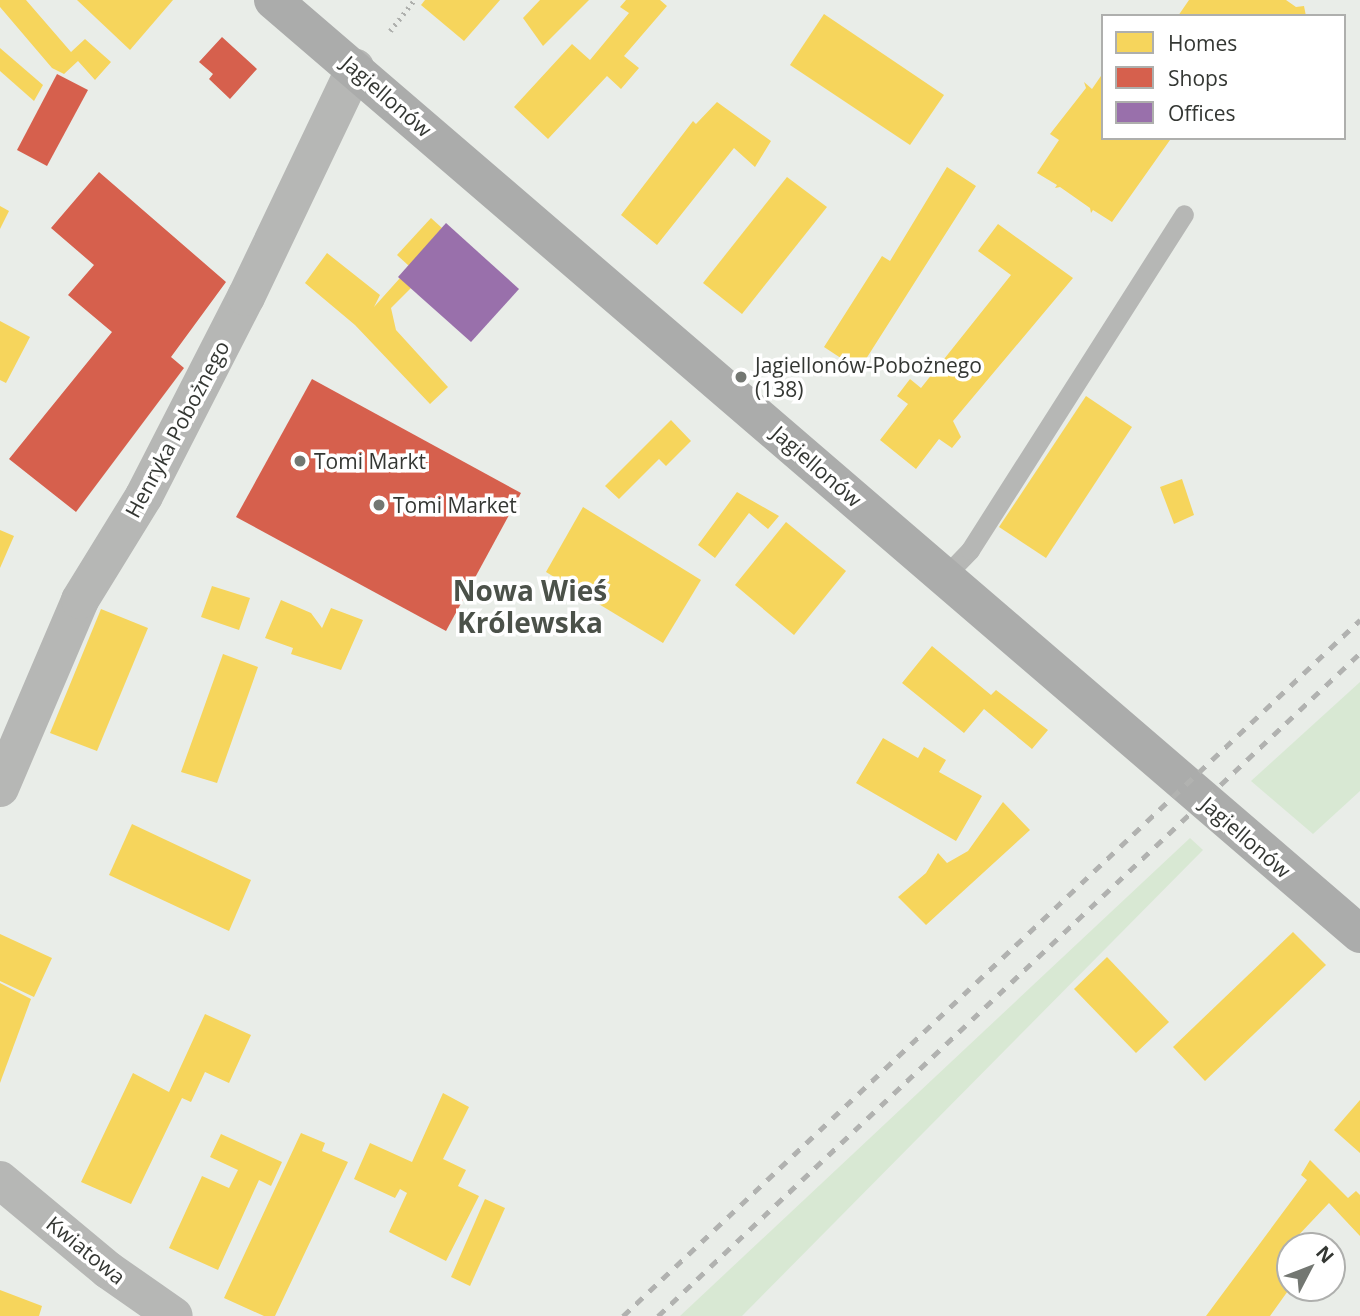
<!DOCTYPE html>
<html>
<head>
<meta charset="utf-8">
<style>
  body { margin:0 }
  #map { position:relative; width:1360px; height:1316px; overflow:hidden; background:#e9ede8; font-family:"Open Sans",sans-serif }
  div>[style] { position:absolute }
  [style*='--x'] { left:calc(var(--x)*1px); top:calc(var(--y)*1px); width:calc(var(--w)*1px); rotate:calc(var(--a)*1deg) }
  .green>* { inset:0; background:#d8e8d3 }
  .homes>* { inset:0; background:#f6d55c }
  .shops>* { inset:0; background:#d6604d }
  .offices>* { inset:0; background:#9970ab }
  .path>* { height:4.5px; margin-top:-2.25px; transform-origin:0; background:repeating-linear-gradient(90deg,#aeb0ad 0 2px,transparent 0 7px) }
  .lane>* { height:19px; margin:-9.5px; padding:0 9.5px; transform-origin:9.5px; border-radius:9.5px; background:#b6b7b5 }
  .street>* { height:38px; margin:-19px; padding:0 19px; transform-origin:19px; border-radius:19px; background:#b6b7b5 }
  .secondary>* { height:38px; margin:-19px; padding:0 19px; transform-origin:19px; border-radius:19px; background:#abacab }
  .rail>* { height:5px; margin-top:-2.5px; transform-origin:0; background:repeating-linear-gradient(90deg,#b1b2b0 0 9px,transparent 0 18px) }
  .dots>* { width:19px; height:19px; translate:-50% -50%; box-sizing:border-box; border:4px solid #fff; border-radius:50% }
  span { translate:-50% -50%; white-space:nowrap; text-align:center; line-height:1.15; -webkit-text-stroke:7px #fff; paint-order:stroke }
  .street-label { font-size:21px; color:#343733 }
  .poi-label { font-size:21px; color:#343733 }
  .left { translate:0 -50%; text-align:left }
  .district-label { font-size:28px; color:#4b5149; font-weight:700 }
  .legend { position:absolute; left:1101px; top:14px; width:245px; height:126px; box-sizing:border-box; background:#fff; border:2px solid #aeafad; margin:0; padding:9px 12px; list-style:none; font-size:21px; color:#343733 }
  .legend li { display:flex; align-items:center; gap:14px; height:35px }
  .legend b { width:35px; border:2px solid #aeafad }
  .north { position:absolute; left:1276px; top:1232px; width:70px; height:70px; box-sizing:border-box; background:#fff; border:2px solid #aeafad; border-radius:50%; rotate:48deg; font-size:19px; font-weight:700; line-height:28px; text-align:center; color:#343733 }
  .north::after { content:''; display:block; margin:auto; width:24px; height:32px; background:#737772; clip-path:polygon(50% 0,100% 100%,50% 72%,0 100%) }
</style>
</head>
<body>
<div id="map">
  <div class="green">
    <i style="clip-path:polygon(1360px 682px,1360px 791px,1313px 834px,1251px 781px)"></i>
    <i style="clip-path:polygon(1190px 838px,1203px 850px,742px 1316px,680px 1316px)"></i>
  </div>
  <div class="homes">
    <i style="clip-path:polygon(0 0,26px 0,71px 52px,85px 39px,111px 62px,95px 80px,78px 61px,64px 74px,52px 68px,0 7px)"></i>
    <i style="clip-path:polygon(77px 0,173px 0,130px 50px)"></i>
    <i style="clip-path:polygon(425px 0,500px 0,464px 41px,421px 5px)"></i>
    <i style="clip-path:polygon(540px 0,589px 0,543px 46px,523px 18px)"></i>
    <i style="clip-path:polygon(626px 0,660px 0,667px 6px,624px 56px,639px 68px,621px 89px,607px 76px,548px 139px,514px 107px,572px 44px,590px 60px,629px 13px,620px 7px)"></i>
    <i style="clip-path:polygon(1189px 0,1286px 0,1296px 7px,1304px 6px,1306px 16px,1178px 16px)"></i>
    <i style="clip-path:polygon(824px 14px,944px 95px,910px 145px,790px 65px)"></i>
    <i style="clip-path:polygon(0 48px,43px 85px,34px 101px,0 71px)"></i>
    <i style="clip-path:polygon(1103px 73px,1103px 138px,1170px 140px,1112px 222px,1093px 210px,1091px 213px,1090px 208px,1060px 187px,1055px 188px,1057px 185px,1037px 173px,1059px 140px,1050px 134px,1086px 88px,1084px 82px,1092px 89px)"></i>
    <i style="clip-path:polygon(717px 102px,771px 141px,755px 167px,734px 148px,657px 245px,621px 215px,693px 121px,696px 124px)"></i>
    <i style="clip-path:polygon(947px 167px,976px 186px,859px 370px,824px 347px,882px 256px,890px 261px)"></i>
    <i style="clip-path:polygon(787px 177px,827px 207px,742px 314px,703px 283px)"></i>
    <i style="clip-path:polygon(0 206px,9px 211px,0 229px)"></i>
    <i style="clip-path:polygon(431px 218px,442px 228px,409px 266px,397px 255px)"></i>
    <i style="clip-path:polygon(998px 224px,1073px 278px,953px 421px,961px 437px,952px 448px,939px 439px,916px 469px,880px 440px,908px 404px,897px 396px,910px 379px,921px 388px,1011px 275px,978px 251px)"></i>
    <i style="clip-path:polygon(327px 253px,380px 295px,374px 307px,400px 278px,411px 288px,391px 308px,396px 330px,448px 387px,430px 404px,355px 325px,305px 283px)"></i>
    <i style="clip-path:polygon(0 321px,30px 337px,6px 383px,0 380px)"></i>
    <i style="clip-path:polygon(1086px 396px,1132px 427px,1046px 558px,999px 527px)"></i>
    <i style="clip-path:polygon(671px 420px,691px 441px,666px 466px,659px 459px,619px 499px,605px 486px)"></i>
    <i style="clip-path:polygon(1182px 479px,1194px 515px,1174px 524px,1160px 487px)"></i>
    <i style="clip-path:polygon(737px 492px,779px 516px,768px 529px,749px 513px,715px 558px,698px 545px)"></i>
    <i style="clip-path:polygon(583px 507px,701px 580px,663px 643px,546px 572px)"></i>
    <i style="clip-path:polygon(786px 522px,846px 571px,794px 635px,735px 585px)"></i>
    <i style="clip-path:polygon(0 530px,14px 536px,0 568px)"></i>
    <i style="clip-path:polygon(212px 586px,250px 598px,239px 630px,201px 617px)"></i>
    <i style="clip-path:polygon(281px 600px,311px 613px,322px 628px,331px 608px,363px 620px,341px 670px,291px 654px,293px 648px,265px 638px)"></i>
    <i style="clip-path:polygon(101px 609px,148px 628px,97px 751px,50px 733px)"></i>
    <i style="clip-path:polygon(932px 646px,991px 695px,996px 690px,1048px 730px,1032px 749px,984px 709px,964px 733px,902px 683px)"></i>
    <i style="clip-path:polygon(223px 654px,258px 667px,217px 783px,181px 772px)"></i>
    <i style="clip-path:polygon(883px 738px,918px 758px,924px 747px,946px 760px,939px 772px,982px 796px,956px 841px,856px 783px)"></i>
    <i style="clip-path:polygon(1003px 802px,1030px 830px,926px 925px,898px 897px,926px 873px,938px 853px,947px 863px,968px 851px)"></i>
    <i style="clip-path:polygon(132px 824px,251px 880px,229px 931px,109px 875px)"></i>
    <i style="clip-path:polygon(1293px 932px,1326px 965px,1205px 1081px,1173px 1047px)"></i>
    <i style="clip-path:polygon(0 934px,52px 958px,34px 997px,0 981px)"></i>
    <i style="clip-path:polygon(1107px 957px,1169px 1022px,1136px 1053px,1074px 989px)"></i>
    <i style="clip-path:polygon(0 983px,31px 999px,0 1083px)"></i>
    <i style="clip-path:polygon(205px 1014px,251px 1035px,229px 1083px,205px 1072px,191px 1102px,182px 1098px,131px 1204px,81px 1182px,133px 1073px,169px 1092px)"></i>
    <i style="clip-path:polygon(443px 1093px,469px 1107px,443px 1159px,466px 1170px,458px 1186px,479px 1196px,446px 1261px,389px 1232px,407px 1193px,400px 1189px,395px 1198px,354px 1179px,370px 1143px,412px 1162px)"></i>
    <i style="clip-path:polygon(1360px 1100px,1360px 1153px,1334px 1130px)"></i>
    <i style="clip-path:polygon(301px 1133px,325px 1143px,322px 1151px,348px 1162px,275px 1316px,264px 1316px,224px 1298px)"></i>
    <i style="clip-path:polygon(221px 1134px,282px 1162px,271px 1186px,259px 1180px,218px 1270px,169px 1248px,202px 1176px,229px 1188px,238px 1170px,210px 1157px)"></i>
    <i style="clip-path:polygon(1310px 1160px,1348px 1198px,1356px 1191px,1360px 1195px,1360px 1236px,1329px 1203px,1293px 1241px,1299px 1246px,1290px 1246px,1290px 1288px,1270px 1316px,1206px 1316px,1307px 1180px,1301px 1175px)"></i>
    <i style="clip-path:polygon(485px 1199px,505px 1208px,470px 1286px,451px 1277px)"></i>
    <i style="clip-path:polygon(0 1290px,42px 1306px,39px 1316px,0 1316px)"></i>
  </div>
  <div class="shops">
    <i style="clip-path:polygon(222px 37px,257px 69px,230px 99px,209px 79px,213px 74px,199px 62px)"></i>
    <i style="clip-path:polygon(57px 74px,88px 90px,47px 166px,17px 150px)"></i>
    <i style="clip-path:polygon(99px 172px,226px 282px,171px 357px,184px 368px,76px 512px,9px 459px,112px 332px,68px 295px,94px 265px,51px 228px)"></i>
    <i style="clip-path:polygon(312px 379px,521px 493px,446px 631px,236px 517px)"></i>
  </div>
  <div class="offices">
    <i style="clip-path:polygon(446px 223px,519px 289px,471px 342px,398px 277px)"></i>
  </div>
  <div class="path">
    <i style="--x:390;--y:31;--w:39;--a:-52"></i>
  </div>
  <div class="lane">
    <i style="--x:945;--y:576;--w:36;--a:-46"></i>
    <i style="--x:970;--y:550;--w:398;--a:-57.5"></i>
  </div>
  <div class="street">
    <i style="--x:0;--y:788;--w:204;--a:-66.9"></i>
    <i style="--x:80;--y:600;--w:122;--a:-58.4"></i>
    <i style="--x:144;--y:496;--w:224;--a:-62.9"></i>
    <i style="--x:246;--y:297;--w:254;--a:-64.5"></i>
    <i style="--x:0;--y:1180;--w:141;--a:39.8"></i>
    <i style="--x:108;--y:1270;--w:80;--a:34.9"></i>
  </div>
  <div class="secondary">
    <i style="--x:273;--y:0;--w:1433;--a:40.67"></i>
  </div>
  <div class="rail">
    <i style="--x:623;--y:1316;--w:1014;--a:-43.36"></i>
    <i style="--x:658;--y:1316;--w:966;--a:-43.36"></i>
  </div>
  <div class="dots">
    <i style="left:741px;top:377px;background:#737772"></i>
    <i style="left:300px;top:461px;background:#737772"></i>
    <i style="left:379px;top:505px;background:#737772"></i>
  </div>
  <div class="street-label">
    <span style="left:387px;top:96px;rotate:41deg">Jagiellonów</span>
    <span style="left:177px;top:429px;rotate:-62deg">Henryka Pobożnego</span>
    <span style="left:817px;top:466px;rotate:41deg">Jagiellonów</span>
    <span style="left:1246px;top:837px;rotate:41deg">Jagiellonów</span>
    <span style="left:86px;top:1250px;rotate:39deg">Kwiatowa</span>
  </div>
  <div class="poi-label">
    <span class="left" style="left:755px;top:377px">Jagiellonów-Pobożnego<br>(138)</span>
    <span class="left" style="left:314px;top:461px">Tomi Markt</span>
    <span class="left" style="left:393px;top:505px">Tomi Market</span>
  </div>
  <div class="district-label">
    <span style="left:530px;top:606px">Nowa Wieś<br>Królewska</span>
  </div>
  <ul class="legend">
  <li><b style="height:19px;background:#f6d55c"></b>Homes</li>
  <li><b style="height:19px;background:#d6604d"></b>Shops</li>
  <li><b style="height:19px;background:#9970ab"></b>Offices</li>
  </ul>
  <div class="north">N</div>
</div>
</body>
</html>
